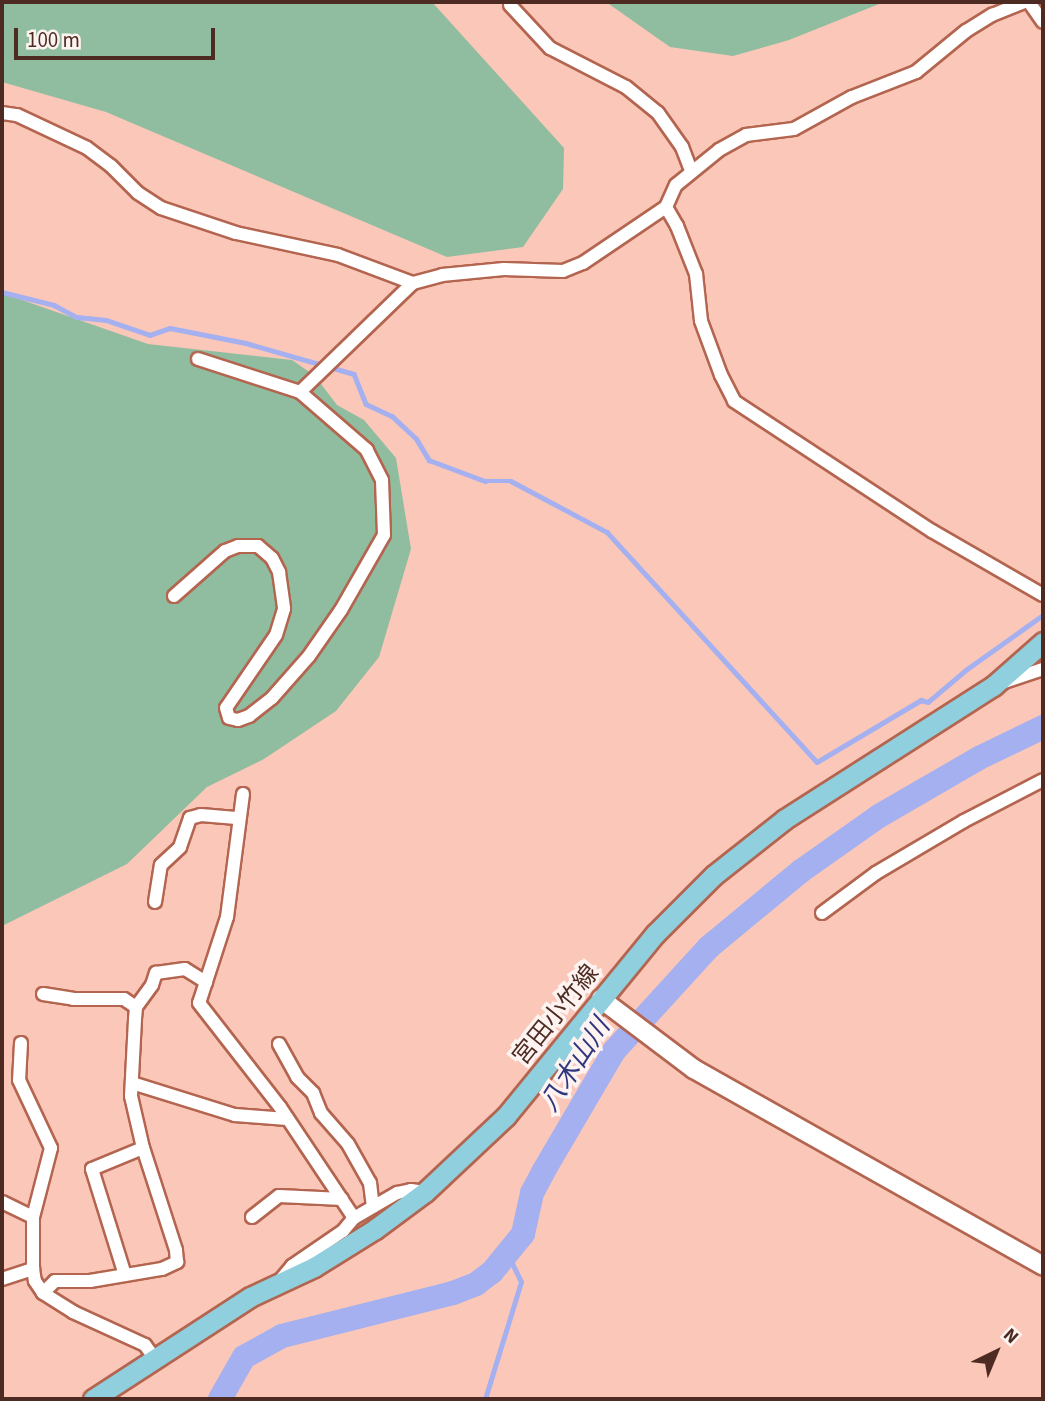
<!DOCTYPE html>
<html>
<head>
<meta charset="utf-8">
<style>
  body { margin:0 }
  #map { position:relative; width:1045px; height:1401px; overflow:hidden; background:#fbc7b9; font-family:"Source Sans 3","Noto Sans JP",sans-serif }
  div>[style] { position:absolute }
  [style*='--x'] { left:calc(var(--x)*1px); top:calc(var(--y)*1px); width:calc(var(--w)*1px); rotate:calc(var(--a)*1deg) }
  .green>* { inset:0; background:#90bd9f }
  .stream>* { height:4.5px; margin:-2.25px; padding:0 2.25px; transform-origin:2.25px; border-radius:2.25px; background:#a4b0f0 }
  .river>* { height:24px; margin:-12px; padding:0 12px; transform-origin:12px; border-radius:12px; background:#a4b0f0 }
  .roads { filter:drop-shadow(2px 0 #b36550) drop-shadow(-2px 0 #b36550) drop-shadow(0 2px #b36550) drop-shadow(0 -2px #b36550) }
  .street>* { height:12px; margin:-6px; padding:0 6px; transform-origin:6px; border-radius:6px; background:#fff }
  .secondary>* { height:18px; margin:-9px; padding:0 9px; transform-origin:9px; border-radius:9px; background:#fff }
  .primary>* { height:19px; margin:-9.5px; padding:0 9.5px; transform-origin:9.5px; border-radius:9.5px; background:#8fcfde }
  span { translate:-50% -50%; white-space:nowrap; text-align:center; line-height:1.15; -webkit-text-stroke:7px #fdf4f1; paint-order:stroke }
  .street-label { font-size:24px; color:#4d2b22 }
  .water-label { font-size:26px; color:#30357e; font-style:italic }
  .frame { position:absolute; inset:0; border:4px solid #4d2b22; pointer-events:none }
  .north { position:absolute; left:961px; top:1317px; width:70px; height:70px; -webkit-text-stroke:5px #fdf4f1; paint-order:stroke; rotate:43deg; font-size:19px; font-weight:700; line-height:28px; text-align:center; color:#4d2b22 }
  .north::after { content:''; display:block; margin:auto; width:24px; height:32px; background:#4d2b22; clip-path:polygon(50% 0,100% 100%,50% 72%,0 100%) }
  .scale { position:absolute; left:14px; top:28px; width:201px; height:32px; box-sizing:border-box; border:4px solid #4d2b22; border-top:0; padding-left:9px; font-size:21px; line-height:24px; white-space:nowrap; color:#4d2b22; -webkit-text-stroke:5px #fdf4f1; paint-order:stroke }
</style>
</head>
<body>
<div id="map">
  <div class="green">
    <i style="clip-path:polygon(2px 2px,432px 2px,564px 148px,563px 189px,523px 247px,447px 257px,106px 112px,2px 82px)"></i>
    <i style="clip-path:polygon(606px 2px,884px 2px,789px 40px,733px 56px,670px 47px)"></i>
    <i style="clip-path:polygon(2px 293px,148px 344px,292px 360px,315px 376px,337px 405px,364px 420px,396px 458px,411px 549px,379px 657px,336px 711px,264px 759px,207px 787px,127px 864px,2px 926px)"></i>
  </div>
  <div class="stream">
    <i style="--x:2;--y:292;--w:54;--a:14"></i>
    <i style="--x:54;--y:305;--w:26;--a:28"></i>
    <i style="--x:77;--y:317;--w:29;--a:6"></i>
    <i style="--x:106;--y:320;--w:46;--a:18.8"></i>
    <i style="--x:150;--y:335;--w:21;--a:-19"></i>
    <i style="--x:170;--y:328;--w:77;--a:11.2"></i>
    <i style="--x:246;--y:343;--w:112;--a:16"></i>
    <i style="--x:354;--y:374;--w:32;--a:68"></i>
    <i style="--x:366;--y:404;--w:29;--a:25"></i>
    <i style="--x:392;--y:416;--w:33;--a:43"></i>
    <i style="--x:416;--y:438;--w:26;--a:59"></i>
    <i style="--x:429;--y:460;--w:60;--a:20.6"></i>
    <i style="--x:485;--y:481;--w:26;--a:0"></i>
    <i style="--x:511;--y:481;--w:109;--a:28"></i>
    <i style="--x:607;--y:532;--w:311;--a:47.6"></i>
    <i style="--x:817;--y:762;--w:121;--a:-30.8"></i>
    <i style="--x:921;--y:700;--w:7;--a:16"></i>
    <i style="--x:928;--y:702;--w:51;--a:-40.2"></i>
    <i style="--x:967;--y:669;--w:93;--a:-35.4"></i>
    <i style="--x:485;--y:1399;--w:122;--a:-72.9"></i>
    <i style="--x:521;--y:1282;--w:30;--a:-116"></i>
  </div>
  <div class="river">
    <i style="--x:220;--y:1399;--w:48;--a:-60.3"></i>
    <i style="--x:244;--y:1357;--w:43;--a:-28.9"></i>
    <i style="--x:282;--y:1336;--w:176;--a:-14.1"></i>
    <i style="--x:453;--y:1293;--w:25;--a:-21"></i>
    <i style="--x:476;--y:1284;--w:20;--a:-37"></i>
    <i style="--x:492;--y:1272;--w:49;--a:-50.8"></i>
    <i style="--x:523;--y:1234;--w:42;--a:-77.6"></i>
    <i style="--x:532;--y:1193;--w:24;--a:-62"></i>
    <i style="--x:543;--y:1172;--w:140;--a:-59.6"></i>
    <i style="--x:614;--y:1051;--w:141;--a:-47.6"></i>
    <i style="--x:709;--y:947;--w:119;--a:-39.6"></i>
    <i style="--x:801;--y:871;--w:95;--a:-35.2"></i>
    <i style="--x:879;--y:816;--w:116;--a:-30.1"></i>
    <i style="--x:979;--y:758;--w:71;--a:-25.8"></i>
  </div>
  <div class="roads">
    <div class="street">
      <i style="--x:1029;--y:2;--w:24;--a:55"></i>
      <i style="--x:510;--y:5;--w:59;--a:47.1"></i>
      <i style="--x:550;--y:48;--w:85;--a:27.2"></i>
      <i style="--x:626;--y:87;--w:41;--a:39.1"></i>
      <i style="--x:658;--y:113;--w:42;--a:54.8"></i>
      <i style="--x:682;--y:147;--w:25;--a:69"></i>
      <i style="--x:2;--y:113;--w:15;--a:8"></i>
      <i style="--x:17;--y:115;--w:77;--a:25.2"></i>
      <i style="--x:87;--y:148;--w:30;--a:37"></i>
      <i style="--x:111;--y:166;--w:38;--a:45"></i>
      <i style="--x:138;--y:193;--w:27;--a:33"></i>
      <i style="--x:161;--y:208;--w:79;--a:18.4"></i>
      <i style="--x:236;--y:233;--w:104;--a:12.2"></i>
      <i style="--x:338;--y:255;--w:80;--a:20.5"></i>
      <i style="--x:666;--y:207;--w:22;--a:60"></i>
      <i style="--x:677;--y:226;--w:52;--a:68.4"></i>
      <i style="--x:696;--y:274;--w:47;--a:83.9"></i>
      <i style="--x:701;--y:321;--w:58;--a:69.7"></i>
      <i style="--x:721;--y:375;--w:29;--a:63"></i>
      <i style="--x:734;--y:401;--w:237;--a:33.3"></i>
      <i style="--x:932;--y:531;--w:128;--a:30"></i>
      <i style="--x:198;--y:359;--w:107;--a:17.9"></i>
      <i style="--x:174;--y:596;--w:68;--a:-41.4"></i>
      <i style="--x:225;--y:551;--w:14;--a:-21"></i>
      <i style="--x:238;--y:546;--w:20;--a:0"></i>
      <i style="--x:258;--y:546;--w:18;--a:41"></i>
      <i style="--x:272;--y:558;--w:16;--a:63"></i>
      <i style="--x:279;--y:572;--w:37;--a:82"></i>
      <i style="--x:284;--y:609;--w:27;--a:107"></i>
      <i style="--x:276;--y:635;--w:88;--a:124.4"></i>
      <i style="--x:226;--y:708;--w:10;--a:73"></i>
      <i style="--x:229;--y:718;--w:9;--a:13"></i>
      <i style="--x:238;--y:720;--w:12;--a:-20"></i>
      <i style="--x:249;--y:716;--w:29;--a:-38"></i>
      <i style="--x:272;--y:698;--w:56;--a:-48.6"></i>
      <i style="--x:309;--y:656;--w:56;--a:-55.2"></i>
      <i style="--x:341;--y:610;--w:86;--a:-60.2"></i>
      <i style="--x:384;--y:535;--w:55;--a:-92.1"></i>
      <i style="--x:382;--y:480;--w:34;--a:-117"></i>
      <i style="--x:367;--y:450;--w:89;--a:-139.1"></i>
      <i style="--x:300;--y:392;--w:157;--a:-44"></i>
      <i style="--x:413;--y:283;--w:30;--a:-15"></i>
      <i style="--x:442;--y:275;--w:62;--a:-5.5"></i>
      <i style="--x:504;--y:269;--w:59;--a:1.9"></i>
      <i style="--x:563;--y:271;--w:22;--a:-22"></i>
      <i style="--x:583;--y:263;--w:100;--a:-34"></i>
      <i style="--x:666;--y:207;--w:24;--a:-66"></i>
      <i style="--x:676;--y:185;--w:55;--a:-39.1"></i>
      <i style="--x:719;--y:150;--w:31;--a:-29"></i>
      <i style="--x:746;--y:135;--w:48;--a:-7.1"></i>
      <i style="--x:794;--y:129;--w:66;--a:-28.9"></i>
      <i style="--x:852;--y:97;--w:69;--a:-21.3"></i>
      <i style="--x:916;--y:72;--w:65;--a:-39.4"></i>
      <i style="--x:966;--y:31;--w:31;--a:-32"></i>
      <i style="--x:992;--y:15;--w:35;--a:-22"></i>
      <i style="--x:1004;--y:682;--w:41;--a:-18.4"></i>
      <i style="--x:243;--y:794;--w:124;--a:97.4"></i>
      <i style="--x:227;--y:917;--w:90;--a:108"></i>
      <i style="--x:199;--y:1003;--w:132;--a:52.1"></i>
      <i style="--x:280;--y:1107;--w:133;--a:56.3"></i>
      <i style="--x:354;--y:1218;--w:50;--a:-30.2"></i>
      <i style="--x:397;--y:1193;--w:14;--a:-12"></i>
      <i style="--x:411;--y:1190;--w:14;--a:8"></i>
      <i style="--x:155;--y:902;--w:37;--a:-81"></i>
      <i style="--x:161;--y:865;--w:26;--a:-43"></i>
      <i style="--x:180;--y:847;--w:31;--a:-71"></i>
      <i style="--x:190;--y:818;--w:11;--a:-15"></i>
      <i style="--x:201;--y:815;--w:38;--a:5"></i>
      <i style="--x:822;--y:913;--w:67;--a:-36.5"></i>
      <i style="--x:876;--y:873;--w:102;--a:-30.6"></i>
      <i style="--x:964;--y:821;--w:89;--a:-27.4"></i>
      <i style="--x:43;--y:994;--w:30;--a:9"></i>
      <i style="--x:73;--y:999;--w:51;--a:0"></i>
      <i style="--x:124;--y:999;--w:14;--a:34"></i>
      <i style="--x:21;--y:1043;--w:37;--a:93"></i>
      <i style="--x:19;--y:1080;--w:75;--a:64.8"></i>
      <i style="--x:51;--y:1148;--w:71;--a:104.6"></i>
      <i style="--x:279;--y:1044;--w:38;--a:61"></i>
      <i style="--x:297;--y:1077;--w:23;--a:45"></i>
      <i style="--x:313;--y:1093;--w:22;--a:68"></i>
      <i style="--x:321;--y:1113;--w:41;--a:48.9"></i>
      <i style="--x:348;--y:1144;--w:45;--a:60.6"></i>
      <i style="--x:370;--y:1183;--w:24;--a:83"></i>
      <i style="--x:132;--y:1083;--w:108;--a:17.3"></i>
      <i style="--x:235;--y:1115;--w:52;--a:4.4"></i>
      <i style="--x:2;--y:1202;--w:34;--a:26"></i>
      <i style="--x:33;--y:1217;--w:52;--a:90"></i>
      <i style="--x:33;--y:1269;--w:12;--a:81"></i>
      <i style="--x:35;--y:1281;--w:14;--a:56"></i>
      <i style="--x:43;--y:1293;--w:36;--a:32"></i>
      <i style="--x:73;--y:1312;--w:79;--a:24.6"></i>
      <i style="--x:145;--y:1345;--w:17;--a:54"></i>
      <i style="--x:252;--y:1217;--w:34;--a:-38"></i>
      <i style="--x:279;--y:1196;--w:63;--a:2.7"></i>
      <i style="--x:125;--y:1275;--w:111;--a:-107.3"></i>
      <i style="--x:92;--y:1169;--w:55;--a:-22.4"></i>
      <i style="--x:282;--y:1278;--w:16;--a:-50"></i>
      <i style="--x:292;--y:1266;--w:62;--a:-34.5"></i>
      <i style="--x:343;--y:1231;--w:17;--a:-50"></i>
      <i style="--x:2;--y:1279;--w:33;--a:-18"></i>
      <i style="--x:43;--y:1293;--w:17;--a:-45"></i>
      <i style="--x:55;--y:1281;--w:35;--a:0"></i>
      <i style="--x:90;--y:1281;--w:73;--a:-9.5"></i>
      <i style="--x:162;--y:1269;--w:17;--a:-25"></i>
      <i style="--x:177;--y:1262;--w:12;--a:-95"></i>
      <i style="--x:176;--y:1250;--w:107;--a:-107.9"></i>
      <i style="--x:143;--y:1148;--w:53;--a:-103"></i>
      <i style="--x:131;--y:1096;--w:77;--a:-87"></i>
      <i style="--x:135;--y:1019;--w:12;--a:-85"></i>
      <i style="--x:136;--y:1007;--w:27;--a:-54"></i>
      <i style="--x:152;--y:985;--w:13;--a:-72"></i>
      <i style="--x:156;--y:973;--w:29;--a:-8"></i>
      <i style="--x:185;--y:969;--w:25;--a:32"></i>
    </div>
    <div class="secondary">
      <i style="--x:601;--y:999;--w:116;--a:37"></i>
      <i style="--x:694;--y:1069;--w:401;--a:29.4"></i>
    </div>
    <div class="primary">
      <i style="--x:93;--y:1399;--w:187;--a:-33"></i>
      <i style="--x:250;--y:1297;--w:71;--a:-25.1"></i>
      <i style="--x:314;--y:1267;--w:72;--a:-31.9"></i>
      <i style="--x:375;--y:1229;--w:62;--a:-36.5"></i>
      <i style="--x:425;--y:1192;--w:111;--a:-43.2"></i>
      <i style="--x:506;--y:1116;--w:235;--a:-50.7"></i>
      <i style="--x:655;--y:934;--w:83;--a:-45"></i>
      <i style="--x:714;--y:875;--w:90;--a:-38.3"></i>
      <i style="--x:785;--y:819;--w:247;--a:-32.6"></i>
      <i style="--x:993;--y:686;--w:67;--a:-41.3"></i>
    </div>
  </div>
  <div class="street-label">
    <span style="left:556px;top:1015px;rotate:-51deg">宮田小竹線</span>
  </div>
  <div class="water-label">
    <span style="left:575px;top:1065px;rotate:-57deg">八木山川</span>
  </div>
  <div class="frame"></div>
  <div class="north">N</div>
  <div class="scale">100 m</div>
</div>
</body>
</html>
